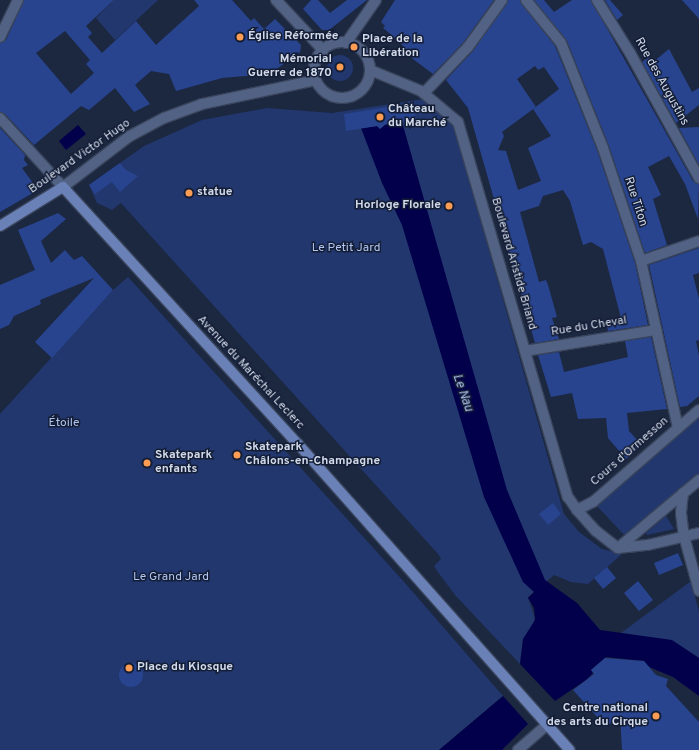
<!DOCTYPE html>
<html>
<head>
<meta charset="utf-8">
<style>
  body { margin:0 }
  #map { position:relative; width:699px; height:750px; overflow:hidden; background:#1c2740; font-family:Overpass,sans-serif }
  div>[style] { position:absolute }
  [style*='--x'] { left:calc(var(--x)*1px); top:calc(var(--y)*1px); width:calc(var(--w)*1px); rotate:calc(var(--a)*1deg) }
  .green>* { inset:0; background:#22376e }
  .round { border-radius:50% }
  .water>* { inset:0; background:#02004a }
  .building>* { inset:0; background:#28448f }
  .roads { filter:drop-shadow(1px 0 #39445b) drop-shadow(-1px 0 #39445b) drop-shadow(0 1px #39445b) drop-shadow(0 -1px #39445b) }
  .street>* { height:10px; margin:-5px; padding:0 5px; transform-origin:5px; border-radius:5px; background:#526284 }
  .street>.ring { margin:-5px; padding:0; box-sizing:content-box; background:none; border:10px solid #526284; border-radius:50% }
  .secondary>* { height:10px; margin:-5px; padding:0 5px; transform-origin:5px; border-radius:5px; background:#6a81b8 }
  .dots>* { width:11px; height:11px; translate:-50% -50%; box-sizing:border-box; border:2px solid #131d35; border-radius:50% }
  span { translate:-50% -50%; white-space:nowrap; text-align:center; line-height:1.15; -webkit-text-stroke:3px #131d35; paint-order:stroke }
  .poi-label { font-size:12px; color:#d2daea; font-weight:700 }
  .left { translate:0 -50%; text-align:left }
  .right { translate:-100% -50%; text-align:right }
  .street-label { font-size:12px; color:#d2daea }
  .park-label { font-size:12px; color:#b2c5f0 }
  .water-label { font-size:13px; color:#aec1ec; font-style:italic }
</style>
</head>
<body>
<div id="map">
  <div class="green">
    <i style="clip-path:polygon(114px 0,158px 0,115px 40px,96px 18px)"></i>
    <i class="round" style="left:327px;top:55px;width:26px;height:26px"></i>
    <i style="clip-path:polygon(424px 99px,453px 124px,564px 514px,579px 532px,602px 549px,622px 554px,588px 584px,571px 582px,554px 575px,528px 597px,535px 618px,531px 630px,523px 639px,520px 664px,455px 595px,437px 571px,434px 566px,441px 559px,438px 554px,121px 203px,112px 210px,97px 203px,89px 185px,144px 146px,202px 120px,267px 108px,332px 113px)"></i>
    <i style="clip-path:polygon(128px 277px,405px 583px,503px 696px,439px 750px,0 750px,0 414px,113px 290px)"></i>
    <i style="clip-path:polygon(699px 413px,699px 480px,628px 539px,596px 505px)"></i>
    <i style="clip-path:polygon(666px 516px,674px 529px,647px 535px,646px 533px)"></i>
    <i style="clip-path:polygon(691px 581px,699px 612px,699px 658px,672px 641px,621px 633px)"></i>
  </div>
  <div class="water">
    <i style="clip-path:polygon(402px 122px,507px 490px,545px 580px,577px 603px,600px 630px,672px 640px,699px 658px,699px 696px,673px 677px,649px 667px,644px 661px,606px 657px,591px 670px,593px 673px,586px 680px,555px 701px,520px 664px,523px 639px,535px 620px,534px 608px,528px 598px,534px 592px,523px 582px,484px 497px,402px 225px,382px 183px,361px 128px,377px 126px,381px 128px,384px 125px)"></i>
    <i style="clip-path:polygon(78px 125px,86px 134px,66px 150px,59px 141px)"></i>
    <i style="clip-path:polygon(503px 696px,528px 724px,502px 750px,439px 750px)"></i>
  </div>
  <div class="building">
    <i style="clip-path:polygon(evenodd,24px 0,114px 0,86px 26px,92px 33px,88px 37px,102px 53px,136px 21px,156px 45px,199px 6px,194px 0,232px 0,251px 21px,254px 18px,264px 29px,275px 19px,301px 45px,300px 53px,269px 74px,222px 78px,176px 91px,169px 74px,151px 71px,135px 85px,150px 104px,134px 112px,115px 88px,89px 110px,81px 106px,34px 145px,5px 114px,0 112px,0 43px,6px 40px,24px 0,65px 31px,90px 60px,86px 64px,94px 73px,71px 94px,36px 53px,65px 31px)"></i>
    <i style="clip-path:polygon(311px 0,318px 0,330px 13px,347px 0,367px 0,329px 30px,322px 30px,303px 9px)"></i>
    <i style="clip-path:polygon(395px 0,494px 0,463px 43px,433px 74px,413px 59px,399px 41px,383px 28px,385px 26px,381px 22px)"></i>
    <i style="clip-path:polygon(evenodd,508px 0,520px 0,555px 46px,597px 150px,635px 263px,648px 325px,608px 331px,606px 321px,621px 318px,603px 249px,591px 242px,583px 245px,570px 201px,563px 190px,543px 196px,539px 206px,520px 212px,539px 282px,546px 280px,548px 285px,557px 317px,552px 318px,559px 339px,535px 343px,468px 108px,446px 80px,473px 51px,508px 0,535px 66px,538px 70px,544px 67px,559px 89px,533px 109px,551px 136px,528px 148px,541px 181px,518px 190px,506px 151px,498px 150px,504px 136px,502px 132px,536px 107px,517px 79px,535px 66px)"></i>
    <i style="clip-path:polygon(534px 0,544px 0,554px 12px,572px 0,591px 0,693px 181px,699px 184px,698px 219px,685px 184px,669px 156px,648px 167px,661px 195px,653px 199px,667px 245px,645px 253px,609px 146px,567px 41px)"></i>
    <i style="clip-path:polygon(605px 0,610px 0,623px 15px,617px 20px)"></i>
    <i style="clip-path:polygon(682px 0,699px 0,699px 19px)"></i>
    <i style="clip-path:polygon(669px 49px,692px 92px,699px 88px,699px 105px,676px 123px,642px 62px,649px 57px,652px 63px)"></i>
    <i style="clip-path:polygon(413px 103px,416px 120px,386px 124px,380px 129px,377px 126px,346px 131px,344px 114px)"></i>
    <i style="clip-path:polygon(699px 127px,699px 165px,679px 128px)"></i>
    <i style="clip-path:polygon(0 128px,25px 155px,24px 160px,28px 165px,22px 168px,38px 190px,0 212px)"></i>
    <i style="clip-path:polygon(120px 163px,126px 170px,138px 176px,120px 192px,112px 182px,95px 194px,89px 185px)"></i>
    <i style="clip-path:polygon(58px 213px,66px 219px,41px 241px,51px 263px,65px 250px,74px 260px,82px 256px,113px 290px,52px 358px,35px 342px,94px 278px,40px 300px,41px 304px,14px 316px,9px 325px,0 329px,0 285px,35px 270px,18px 230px)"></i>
    <i style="clip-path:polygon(699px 248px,699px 273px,693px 275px,699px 299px,699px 340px,696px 341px,699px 356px,699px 396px,687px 406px,680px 407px,649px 265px)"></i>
    <i style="clip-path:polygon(651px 337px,667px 409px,627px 413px,629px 431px,642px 445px,626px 459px,608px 438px,606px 418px,578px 419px,572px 393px,551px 397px,538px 355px,559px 352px,564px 372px,628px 357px,625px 341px)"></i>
    <i style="clip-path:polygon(553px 503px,561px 514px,548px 525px,539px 514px)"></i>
    <i style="clip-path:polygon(678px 553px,683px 565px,659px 575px,654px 563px)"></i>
    <i style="clip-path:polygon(607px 567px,616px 578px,603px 589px,594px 578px)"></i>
    <i style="clip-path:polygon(638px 581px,653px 600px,639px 611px,624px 593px)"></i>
    <i style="clip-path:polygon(605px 658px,644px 661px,656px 675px,668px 679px,666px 686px,699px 722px,699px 750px,622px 750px,620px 715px,606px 727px,573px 690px,594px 674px,591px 670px)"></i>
    <i class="round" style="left:119px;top:663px;width:24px;height:24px"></i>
  </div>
  <div class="roads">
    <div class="street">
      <i style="--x:276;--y:0;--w:69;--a:46.8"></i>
      <i style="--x:526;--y:0;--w:55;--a:50.9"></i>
      <i style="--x:561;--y:43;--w:113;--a:68.2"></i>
      <i style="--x:603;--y:148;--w:119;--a:71.4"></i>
      <i style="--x:641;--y:261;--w:171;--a:77.5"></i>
      <i style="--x:597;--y:0;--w:62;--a:58.1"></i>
      <i style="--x:630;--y:53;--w:143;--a:61.1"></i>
      <i style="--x:0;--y:37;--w:41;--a:-64.1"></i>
      <i class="ring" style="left:314px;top:42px;width:46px;height:46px"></i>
      <i style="--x:346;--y:43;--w:52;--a:-55.1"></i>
      <i style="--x:370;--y:70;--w:55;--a:22.4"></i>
      <i style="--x:421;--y:91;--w:48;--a:40"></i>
      <i style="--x:458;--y:122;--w:391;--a:73.7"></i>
      <i style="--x:568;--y:497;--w:16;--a:55"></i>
      <i style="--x:577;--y:510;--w:28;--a:48"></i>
      <i style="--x:596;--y:531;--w:28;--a:38"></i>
      <i style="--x:618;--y:548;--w:30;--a:-6"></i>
      <i style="--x:648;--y:545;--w:52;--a:-13.2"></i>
      <i style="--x:424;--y:93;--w:64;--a:-46.3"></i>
      <i style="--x:468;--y:47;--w:58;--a:-54.1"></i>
      <i style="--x:0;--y:118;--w:93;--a:47.6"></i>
      <i style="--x:63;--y:187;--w:84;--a:-37.3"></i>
      <i style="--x:130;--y:136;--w:38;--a:-28"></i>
      <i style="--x:164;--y:118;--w:40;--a:-20.2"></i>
      <i style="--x:202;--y:104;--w:116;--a:-11.9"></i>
      <i style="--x:641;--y:261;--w:61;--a:-19"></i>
      <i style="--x:525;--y:351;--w:133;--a:-9.1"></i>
      <i style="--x:683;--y:493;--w:20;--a:96"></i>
      <i style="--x:681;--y:513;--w:23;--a:83"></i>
      <i style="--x:684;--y:536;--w:57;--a:74.7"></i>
      <i style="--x:577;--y:510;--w:18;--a:-27"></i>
      <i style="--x:593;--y:502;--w:140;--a:-41"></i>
      <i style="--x:618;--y:548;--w:106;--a:-40"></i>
      <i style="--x:518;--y:750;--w:38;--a:-41"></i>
    </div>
    <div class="secondary">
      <i style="--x:0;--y:226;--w:74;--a:-31.8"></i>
      <i style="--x:63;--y:187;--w:348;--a:47.6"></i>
      <i style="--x:298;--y:444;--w:409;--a:48.4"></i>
    </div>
  </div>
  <div class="dots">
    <i style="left:240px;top:37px;background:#fd9d54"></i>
    <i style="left:354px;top:47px;background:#fd9d54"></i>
    <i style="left:340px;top:67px;background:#fd9d54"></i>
    <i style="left:380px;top:117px;background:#fd9d54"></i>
    <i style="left:189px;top:193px;background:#fd9d54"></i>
    <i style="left:449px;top:206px;background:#fd9d54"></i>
    <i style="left:237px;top:455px;background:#fd9d54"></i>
    <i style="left:147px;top:463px;background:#fd9d54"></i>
    <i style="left:129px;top:668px;background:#fd9d54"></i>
    <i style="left:656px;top:716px;background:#fd9d54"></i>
  </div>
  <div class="poi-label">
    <span class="left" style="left:248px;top:37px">Église Réformée</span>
    <span class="left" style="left:362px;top:47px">Place de la<br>Libération</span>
    <span class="right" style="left:332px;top:67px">Mémorial<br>Guerre de 1870</span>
    <span class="left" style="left:388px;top:117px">Château<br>du Marché</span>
    <span class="left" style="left:197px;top:193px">statue</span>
    <span class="right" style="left:441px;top:206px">Horloge Florale</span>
    <span class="left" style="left:245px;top:455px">Skatepark<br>Châlons-en-Champagne</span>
    <span class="left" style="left:155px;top:463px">Skatepark<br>enfants</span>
    <span class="left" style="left:137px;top:668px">Place du Kiosque</span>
    <span class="right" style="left:648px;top:716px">Centre national<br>des arts du Cirque</span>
  </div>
  <div class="street-label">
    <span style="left:661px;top:82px;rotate:61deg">Rue des Augustins</span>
    <span style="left:80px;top:157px;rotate:-35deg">Boulevard Victor Hugo</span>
    <span style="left:635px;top:202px;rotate:72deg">Rue Titon</span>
    <span style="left:513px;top:264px;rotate:74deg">Boulevard Aristide Briand</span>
    <span style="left:589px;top:327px;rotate:-9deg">Rue du Cheval</span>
    <span style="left:250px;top:373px;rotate:47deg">Avenue du Maréchal Leclerc</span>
    <span style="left:630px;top:452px;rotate:-41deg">Cours d'Ormesson</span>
  </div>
  <div class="park-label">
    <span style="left:346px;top:249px">Le Petit Jard</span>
    <span style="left:64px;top:424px">Étoile</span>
    <span style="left:171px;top:578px">Le Grand Jard</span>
  </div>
  <div class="water-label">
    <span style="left:462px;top:393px;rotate:71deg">Le Nau</span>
  </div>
</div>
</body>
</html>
